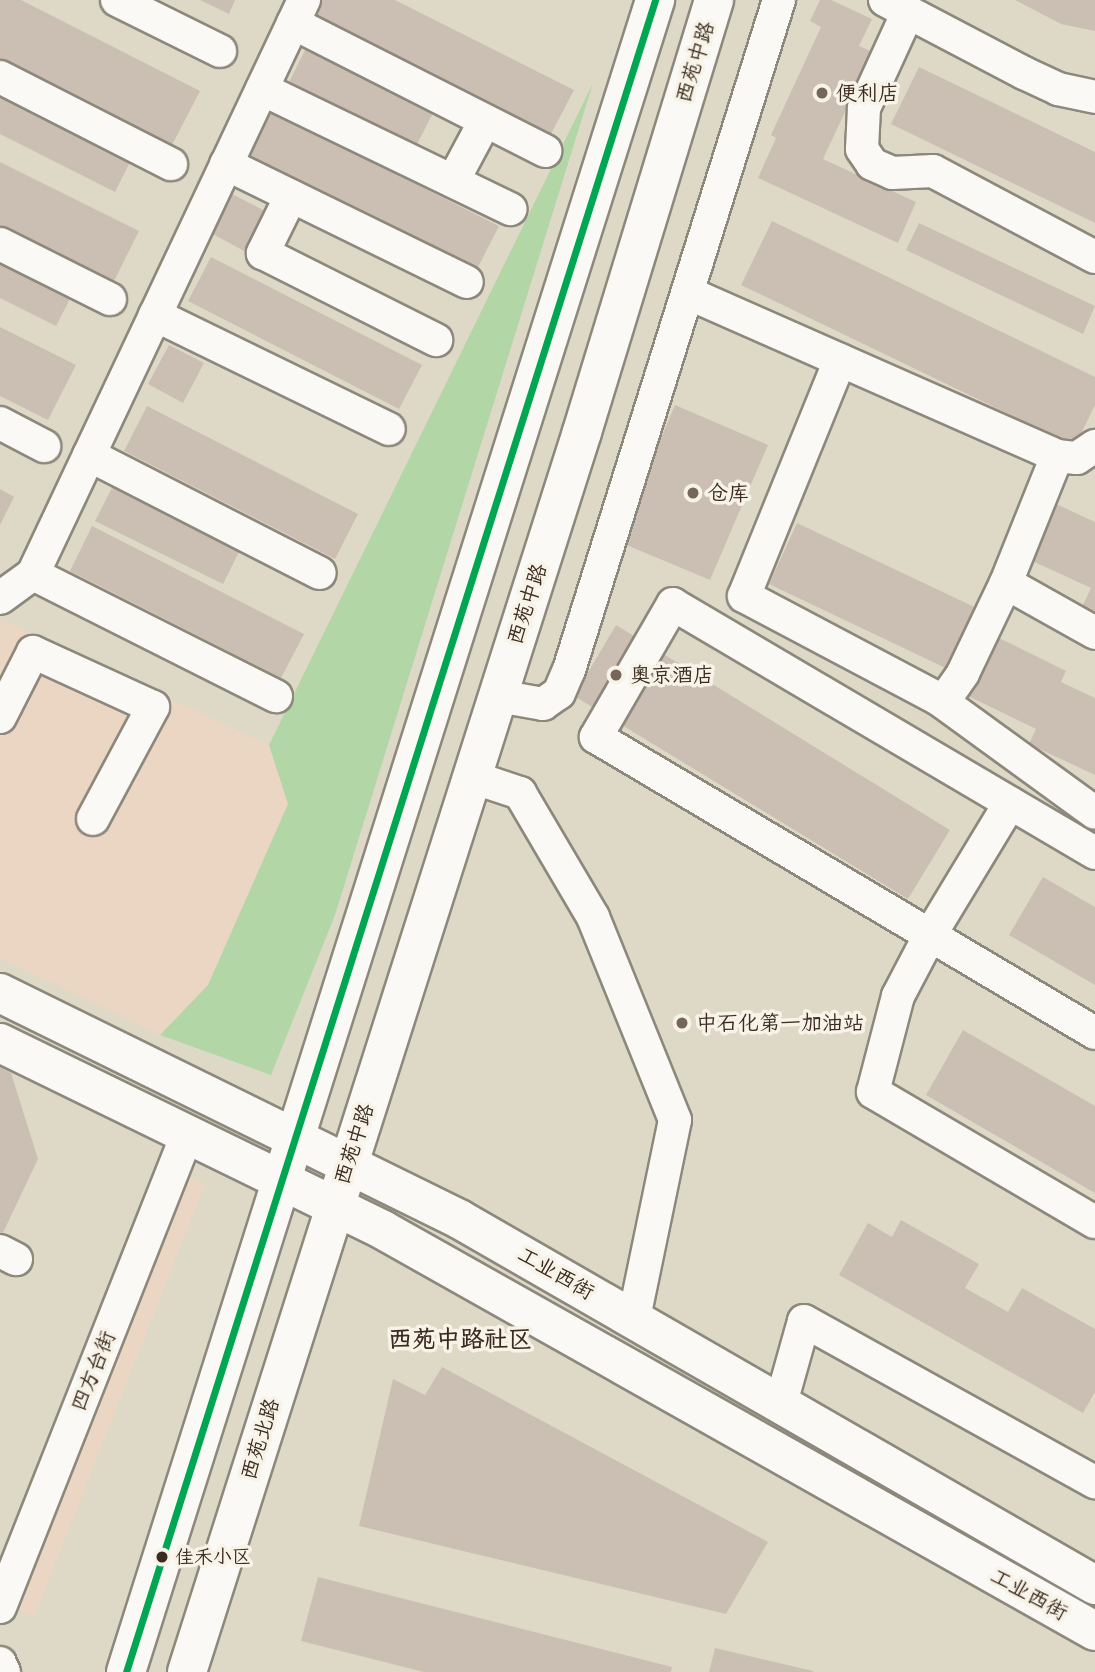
<!DOCTYPE html>
<html>
<head>
<meta charset="utf-8">
<style>
  body { margin:0 }
  #map { position:relative; width:1095px; height:1672px; overflow:hidden; background:#ded9c6; font-family:"Shantell Sans","LXGW WenKai TC",sans-serif }
  div>[style] { position:absolute }
  [style*='--x'] { left:calc(var(--x)*1px); top:calc(var(--y)*1px); width:calc(var(--w)*1px); rotate:calc(var(--a)*1deg) }
  .built>* { inset:0; background:#ebd6c3 }
  .green>* { inset:0; background:#b2d6a6 }
  .building>* { inset:0; background:#cbbfb3 }
  .roads { filter:drop-shadow(2px 0 #8d887c) drop-shadow(-2px 0 #8d887c) drop-shadow(0 2px #8d887c) drop-shadow(0 -2px #8d887c) }
  .minor>* { height:32px; margin:-16px; padding:0 16px; transform-origin:16px; border-radius:16px; background:#faf9f6 }
  .major>* { height:38px; margin:-19px; padding:0 19px; transform-origin:19px; border-radius:19px; background:#faf9f6 }
  .bus-1>* { height:7px; margin:-3.5px; padding:0 3.5px; transform-origin:3.5px; border-radius:3.5px; background:#00a651 }
  .dots>* { width:19px; height:19px; translate:-50% -50%; box-sizing:border-box; border:4px solid #f7f3e8; border-radius:50% }
  span { translate:-50% -50%; white-space:nowrap; text-align:center; line-height:1.15; -webkit-text-stroke:7px #f7f3e8; paint-order:stroke }
  .bus-label { font-size:19px; color:#3b2a1e }
  .left { translate:0 -50%; text-align:left }
  .street-label { font-size:21px; color:#3b2a1e }
  .poi-label { font-size:21px; color:#3b2a1e }
  .quarter-label { font-size:24px; color:#3b2a1e; font-weight:700 }
</style>
</head>
<body>
<div id="map">
  <div class="built">
    <i style="clip-path:polygon(0 619px,269px 745px,288px 803px,208px 985px,160px 1035px,0 958px)"></i>
    <i style="clip-path:polygon(185px 1176px,205px 1184px,34px 1617px,14px 1609px)"></i>
  </div>
  <div class="green">
    <i style="clip-path:polygon(593px 83px,335px 915px,271px 1075px,160px 1035px,208px 985px,288px 804px,269px 745px)"></i>
  </div>
  <div class="building">
    <i style="clip-path:polygon(0 0,21px 0,200px 91px,171px 147px,0 60px)"></i>
    <i style="clip-path:polygon(200px 0,235px 0,229px 14px)"></i>
    <i style="clip-path:polygon(320px 0,395px 0,574px 90px,551px 134px,313px 15px)"></i>
    <i style="clip-path:polygon(820px 0,831px 0,872px 19px,859px 46px,873px 52px,823px 159px,916px 202px,898px 243px,758px 178px,776px 138px,771px 135px,821px 27px,810px 21px)"></i>
    <i style="clip-path:polygon(1015px 0,1095px 0,1095px 31px,1061px 24px)"></i>
    <i style="clip-path:polygon(307px 46px,435px 109px,413px 152px,286px 88px)"></i>
    <i style="clip-path:polygon(919px 67px,1095px 152px,1095px 223px,891px 124px)"></i>
    <i style="clip-path:polygon(0 94px,131px 160px,115px 192px,0 134px)"></i>
    <i style="clip-path:polygon(261px 106px,499px 226px,476px 271px,239px 151px)"></i>
    <i style="clip-path:polygon(0 162px,139px 231px,111px 287px,0 232px)"></i>
    <i style="clip-path:polygon(232px 194px,267px 212px,246px 252px,211px 233px)"></i>
    <i style="clip-path:polygon(772px 221px,1095px 377px,1095px 405px,1075px 446px,741px 285px)"></i>
    <i style="clip-path:polygon(919px 223px,1095px 306px,1083px 334px,906px 250px)"></i>
    <i style="clip-path:polygon(211px 257px,422px 365px,399px 409px,188px 301px)"></i>
    <i style="clip-path:polygon(0 259px,72px 295px,56px 326px,0 298px)"></i>
    <i style="clip-path:polygon(0 327px,76px 365px,48px 420px,0 396px)"></i>
    <i style="clip-path:polygon(169px 345px,204px 363px,183px 403px,148px 384px)"></i>
    <i style="clip-path:polygon(675px 405px,768px 445px,710px 580px,617px 541px)"></i>
    <i style="clip-path:polygon(147px 406px,358px 514px,335px 559px,124px 451px)"></i>
    <i style="clip-path:polygon(117px 478px,244px 542px,223px 584px,95px 521px)"></i>
    <i style="clip-path:polygon(0 489px,14px 497px,0 525px)"></i>
    <i style="clip-path:polygon(1056px 504px,1095px 522px,1095px 611px,1083px 605px,1091px 588px,1030px 560px)"></i>
    <i style="clip-path:polygon(797px 523px,985px 612px,956px 673px,769px 584px)"></i>
    <i style="clip-path:polygon(92px 526px,304px 634px,281px 678px,70px 571px)"></i>
    <i style="clip-path:polygon(616px 625px,950px 830px,908px 899px,574px 696px)"></i>
    <i style="clip-path:polygon(995px 636px,1066px 671px,1061px 682px,1095px 698px,1095px 775px,1029px 744px,1036px 729px,966px 695px)"></i>
    <i style="clip-path:polygon(1043px 877px,1095px 907px,1095px 985px,1009px 935px)"></i>
    <i style="clip-path:polygon(963px 1030px,1095px 1106px,1095px 1193px,926px 1095px)"></i>
    <i style="clip-path:polygon(0 1067px,11px 1073px,38px 1159px,0 1239px)"></i>
    <i style="clip-path:polygon(901px 1220px,979px 1264px,965px 1288px,1008px 1312px,1022px 1288px,1095px 1329px,1095px 1392px,1083px 1413px,839px 1275px,868px 1223px,892px 1237px)"></i>
    <i style="clip-path:polygon(442px 1367px,768px 1542px,726px 1614px,359px 1526px,393px 1379px,425px 1395px)"></i>
    <i style="clip-path:polygon(318px 1577px,672px 1667px,671px 1672px,424px 1672px,301px 1641px)"></i>
    <i style="clip-path:polygon(715px 1648px,813px 1671px,813px 1672px,709px 1672px)"></i>
  </div>
  <div class="roads">
    <div class="minor">
      <i style="--x:117;--y:0;--w:115;--a:26.3"></i>
      <i style="--x:885;--y:0;--w:157;--a:27.7"></i>
      <i style="--x:1024;--y:73;--w:38;--a:25"></i>
      <i style="--x:1058;--y:89;--w:38;--a:12"></i>
      <i style="--x:908;--y:12;--w:106;--a:114.6"></i>
      <i style="--x:864;--y:108;--w:41;--a:92.8"></i>
      <i style="--x:862;--y:149;--w:18;--a:56"></i>
      <i style="--x:872;--y:164;--w:22;--a:24"></i>
      <i style="--x:892;--y:173;--w:41;--a:-2.8"></i>
      <i style="--x:933;--y:171;--w:183;--a:28"></i>
      <i style="--x:293;--y:23;--w:283;--a:26.9"></i>
      <i style="--x:0;--y:77;--w:192;--a:27"></i>
      <i style="--x:262;--y:89;--w:276;--a:25.8"></i>
      <i style="--x:226;--y:164;--w:268;--a:26.1"></i>
      <i style="--x:453;--y:181;--w:68;--a:-61.9"></i>
      <i style="--x:291;--y:196;--w:64;--a:116.2"></i>
      <i style="--x:263;--y:253;--w:194;--a:26.7"></i>
      <i style="--x:0;--y:244;--w:123;--a:26.6"></i>
      <i style="--x:688;--y:293;--w:403;--a:23.8"></i>
      <i style="--x:1057;--y:456;--w:20;--a:6"></i>
      <i style="--x:1077;--y:458;--w:22;--a:-34"></i>
      <i style="--x:155;--y:315;--w:260;--a:26"></i>
      <i style="--x:840;--y:360;--w:255;--a:112.1"></i>
      <i style="--x:744;--y:596;--w:218;--a:27.9"></i>
      <i style="--x:937;--y:698;--w:195;--a:36"></i>
      <i style="--x:0;--y:423;--w:50;--a:27.6"></i>
      <i style="--x:89;--y:455;--w:259;--a:27.1"></i>
      <i style="--x:1057;--y:456;--w:137;--a:111.9"></i>
      <i style="--x:1006;--y:583;--w:102;--a:29.3"></i>
      <i style="--x:33;--y:574;--w:272;--a:26.7"></i>
      <i style="--x:0;--y:598;--w:41;--a:-36"></i>
      <i style="--x:33;--y:574;--w:635;--a:-64.73"></i>
      <i style="--x:498;--y:696;--w:46;--a:10.1"></i>
      <i style="--x:543;--y:704;--w:19;--a:-35"></i>
      <i style="--x:559;--y:693;--w:25;--a:-67"></i>
      <i style="--x:569;--y:670;--w:702;--a:-72.6"></i>
      <i style="--x:943;--y:702;--w:35;--a:-55"></i>
      <i style="--x:963;--y:673;--w:100;--a:-64.5"></i>
      <i style="--x:0;--y:717;--w:73;--a:-63.1"></i>
      <i style="--x:33;--y:652;--w:132;--a:24.6"></i>
      <i style="--x:153;--y:707;--w:127;--a:118.2"></i>
      <i style="--x:472;--y:777;--w:51;--a:18.4"></i>
      <i style="--x:520;--y:793;--w:144;--a:59.5"></i>
      <i style="--x:593;--y:917;--w:219;--a:68"></i>
      <i style="--x:675;--y:1120;--w:202;--a:101.7"></i>
      <i style="--x:1010;--y:803;--w:154;--a:121.2"></i>
      <i style="--x:930;--y:935;--w:69;--a:117.7"></i>
      <i style="--x:898;--y:996;--w:99;--a:104.6"></i>
      <i style="--x:873;--y:1092;--w:257;--a:30.4"></i>
      <i style="--x:1095;--y:853;--w:490;--a:-149.5"></i>
      <i style="--x:673;--y:604;--w:154;--a:120.1"></i>
      <i style="--x:596;--y:737;--w:580;--a:30.68"></i>
      <i style="--x:0;--y:1251;--w:18;--a:27"></i>
      <i style="--x:781;--y:1403;--w:85;--a:-74.3"></i>
      <i style="--x:804;--y:1321;--w:333;--a:29"></i>
      <i style="--x:0;--y:1607;--w:508;--a:-68.39"></i>
      <i style="--x:0;--y:1663;--w:10;--a:66"></i>
    </div>
    <div class="major">
      <i style="--x:0;--y:993;--w:512;--a:26.21"></i>
      <i style="--x:459;--y:1219;--w:734;--a:29.92"></i>
      <i style="--x:0;--y:1043;--w:426;--a:26"></i>
      <i style="--x:383;--y:1230;--w:817;--a:29.39"></i>
      <i style="--x:126;--y:1672;--w:1754;--a:-72.44"></i>
      <i style="--x:187;--y:1672;--w:1301;--a:-72.33"></i>
      <i style="--x:582;--y:432;--w:452;--a:-73"></i>
    </div>
  </div>
  <div class="bus-1">
    <i style="--x:126;--y:1672;--w:1754;--a:-72.44"></i>
  </div>
  <div class="dots">
    <i style="left:822px;top:93px;background:#746759"></i>
    <i style="left:693px;top:493px;background:#746759"></i>
    <i style="left:616px;top:675px;background:#746759"></i>
    <i style="left:682px;top:1023px;background:#746759"></i>
    <i style="left:162px;top:1557px;background:#3b2a1e"></i>
  </div>
  <div class="bus-label">
    <span class="left" style="left:175px;top:1557px">佳禾小区</span>
  </div>
  <div class="street-label">
    <span style="left:695px;top:62px;rotate:-73deg">西苑中路</span>
    <span style="left:527px;top:604px;rotate:-72deg">西苑中路</span>
    <span style="left:354px;top:1144px;rotate:-72deg">西苑中路</span>
    <span style="left:556px;top:1273px;rotate:30deg">工业西街</span>
    <span style="left:93px;top:1371px;rotate:-68deg">四方台街</span>
    <span style="left:260px;top:1439px;rotate:-73deg">西苑北路</span>
    <span style="left:1029px;top:1594px;rotate:29deg">工业西街</span>
  </div>
  <div class="poi-label">
    <span class="left" style="left:836px;top:93px">便利店</span>
    <span class="left" style="left:707px;top:493px">仓库</span>
    <span class="left" style="left:630px;top:675px">奥京酒店</span>
    <span class="left" style="left:696px;top:1023px">中石化第一加油站</span>
  </div>
  <div class="quarter-label">
    <span style="left:460px;top:1340px">西苑中路社区</span>
  </div>
</div>
</body>
</html>
